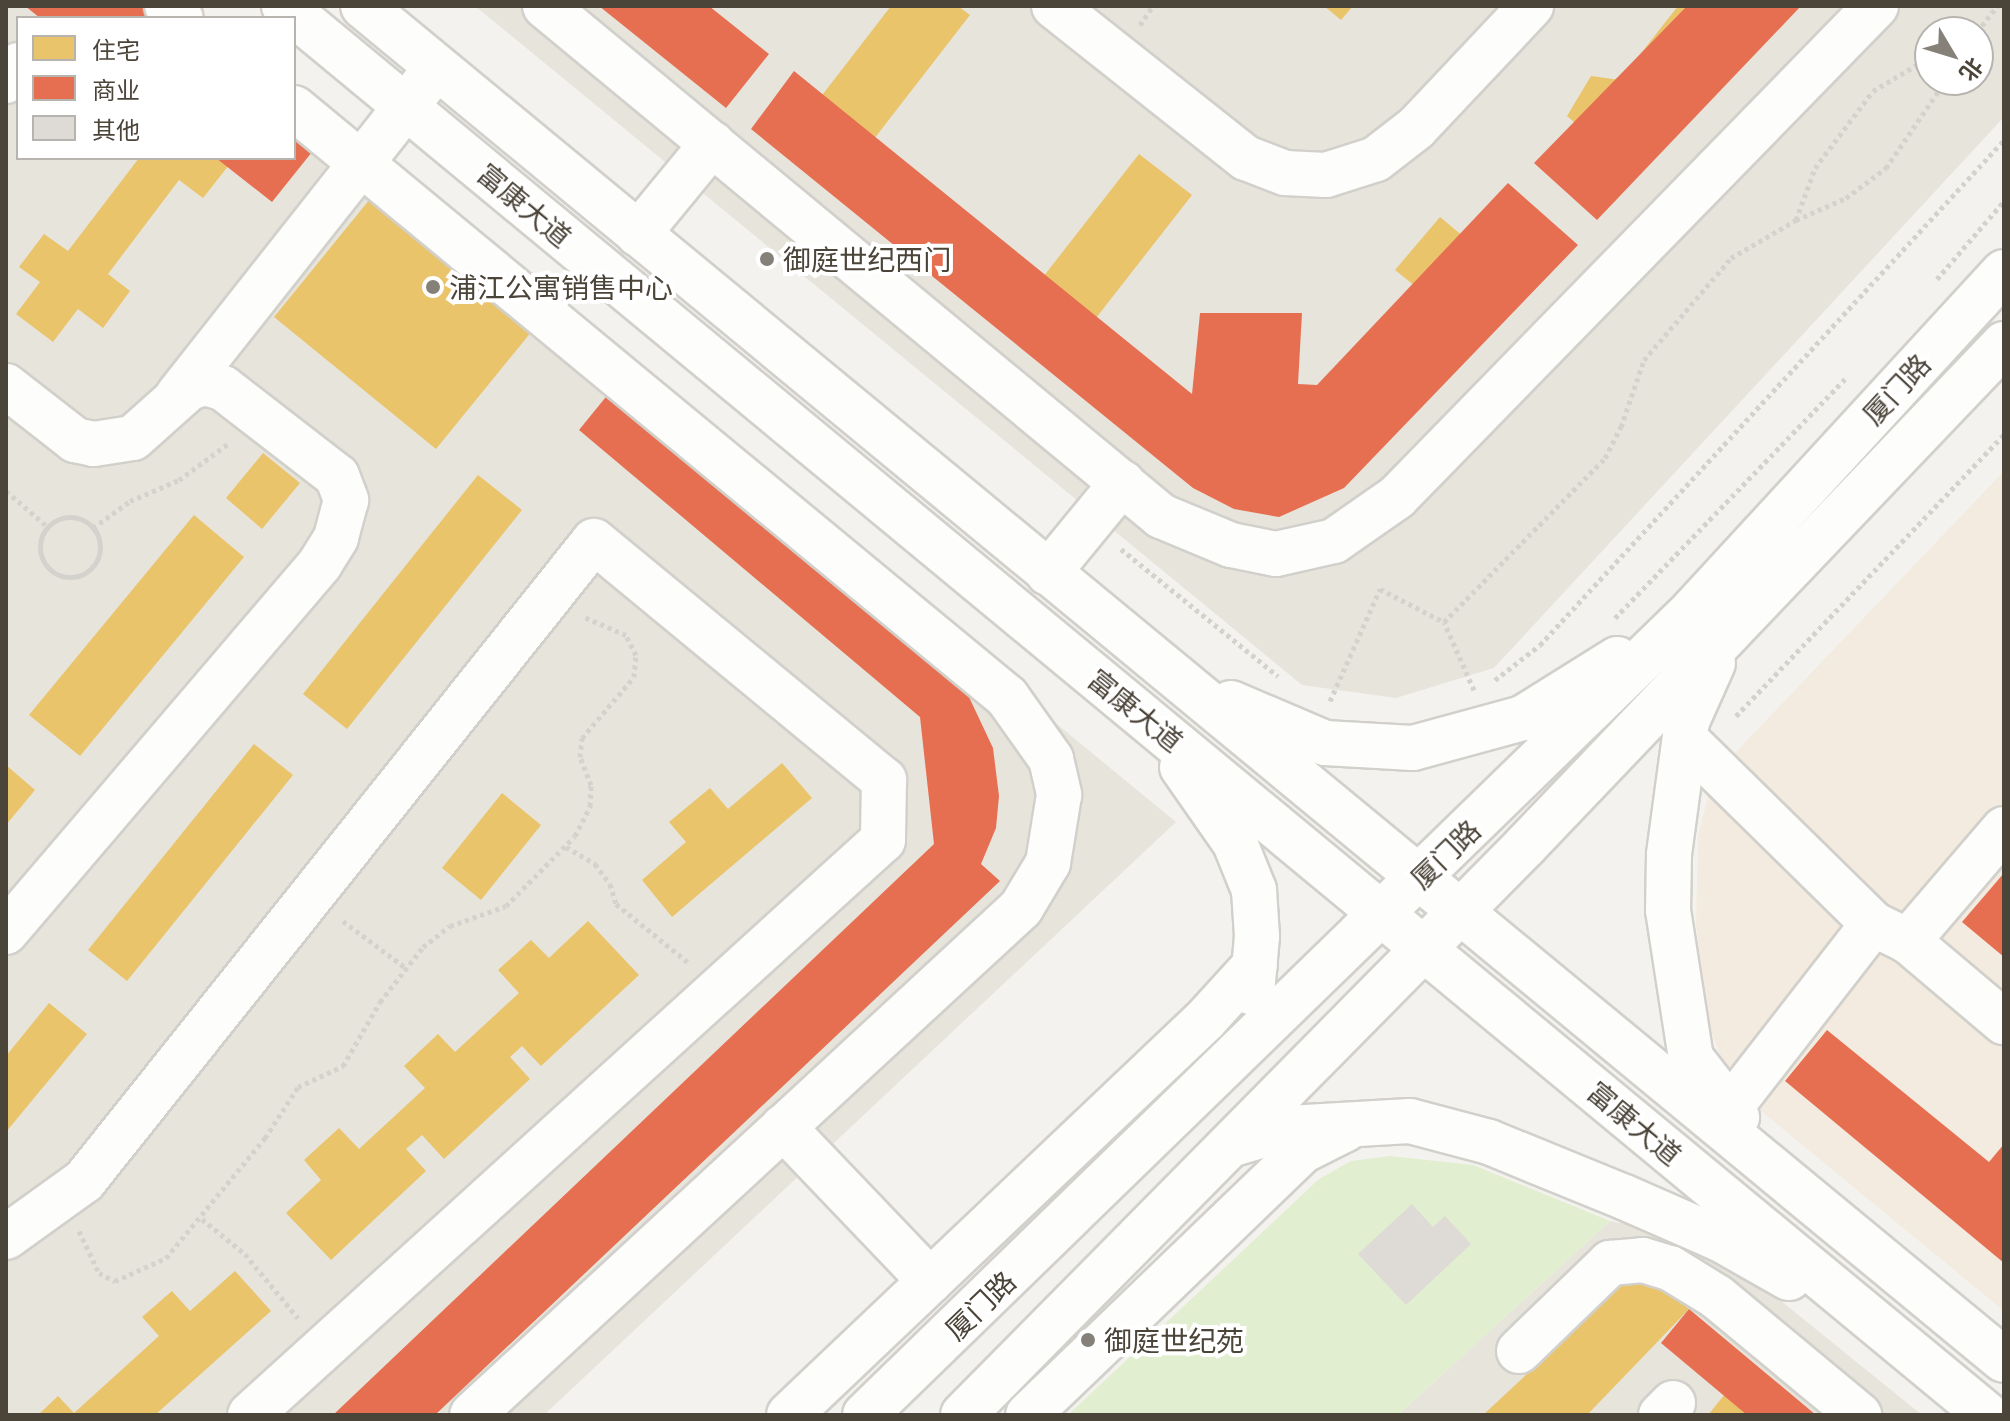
<!DOCTYPE html>
<html>
<head>
<meta charset="utf-8">
<style>
  body { margin:0 }
  #map { position:relative; width:2010px; height:1421px; overflow:hidden; background:#f4f2ee; font-family:Manrope,"Noto Sans SC",sans-serif }
  div>[style] { position:absolute }
  [style*='--x'] { left:calc(var(--x)*1px); top:calc(var(--y)*1px); width:calc(var(--w)*1px); rotate:calc(var(--a)*1deg) }
  .residential>* { inset:0; background:#e7e4dc }
  .commercial>* { inset:0; background:#f3ebdf }
  .green>* { inset:0; background:#e1eecf }
  .homes>* { inset:0; background:#e9c46a }
  .shops>* { inset:0; background:#e76f51 }
  .building>* { inset:0; background:#dedbd6 }
  .path>* { height:5px; margin-top:-2.5px; transform-origin:0; background:repeating-linear-gradient(90deg,#d3d2cc 0 4px,transparent 0 8px) }
  .path>.ring { margin:-2.5px; padding:0; box-sizing:content-box; background:none; border:5px solid #d3d2cc; border-radius:50% }
  .roads { filter:drop-shadow(2px 0 #d2d0cb) drop-shadow(-2px 0 #d2d0cb) drop-shadow(0 2px #d2d0cb) drop-shadow(0 -2px #d2d0cb) }
  .minor>* { height:44px; margin:-22px; padding:0 22px; transform-origin:22px; border-radius:22px; background:#fdfdfc }
  .dots>* { width:22px; height:22px; translate:-50% -50%; box-sizing:border-box; border:4px solid #fff; border-radius:50% }
  span { translate:-50% -50%; white-space:nowrap; text-align:center; line-height:1.15; -webkit-text-stroke:8px #fff; paint-order:stroke }
  .street-label { font-size:28px; color:#4b4439 }
  .poi-label { font-size:28px; color:#4b4439 }
  .left { translate:0 -50%; text-align:left }
  .frame { position:absolute; inset:0; border:8px solid #4b4439; pointer-events:none }
  .legend { position:absolute; left:16px; top:16px; width:280px; height:144px; box-sizing:border-box; background:#fff; border:2px solid #b7b4b0; margin:0; padding:10px 14px; list-style:none; font-size:24px; color:#4b4439 }
  .legend li { display:flex; align-items:center; gap:16px; height:40px }
  .legend b { width:40px; border:2px solid #b7b4b0 }
  .north { position:absolute; left:1914px; top:16px; width:80px; height:80px; box-sizing:border-box; background:#fff; border:2px solid #b7b4b0; border-radius:50%; rotate:128deg; font-size:22px; font-weight:700; line-height:32px; text-align:center; color:#4b4439 }
  .north::after { content:''; display:block; margin:auto; width:28px; height:36px; background:#868178; clip-path:polygon(50% 0,100% 100%,50% 72%,0 100%) }
</style>
</head>
<body>
<div id="map">
  <div class="residential">
    <i style="clip-path:polygon(6px 6px,181px 6px,196px 18px,18px 18px,18px 158px,294px 158px,294px 97px,1176px 822px,544px 1415px,6px 1415px)"></i>
    <i style="clip-path:polygon(evenodd,475px 6px,2004px 6px,2004px 117px,1494px 668px,1396px 698px,1302px 685px,475px 6px,1930px 32px,1978px 32px,1978px 80px,1930px 80px,1930px 32px)"></i>
    <i style="clip-path:polygon(1610px 1221px,1642px 1227px,1733px 1262px,1922px 1415px,1398px 1415px)"></i>
  </div>
  <div class="commercial">
    <i style="clip-path:polygon(2004px 471px,2004px 1311px,1755px 1106px,1723px 1062px,1709px 1027px,1696px 927px,1698px 835px,1709px 793px,1733px 755px)"></i>
  </div>
  <div class="green">
    <i style="clip-path:polygon(1390px 1156px,1473px 1165px,1610px 1221px,1398px 1415px,1068px 1415px,1319px 1179px,1351px 1161px)"></i>
  </div>
  <div class="homes">
    <i style="clip-path:polygon(891px 6px,958px 6px,970px 15px,860px 157px,806px 116px)"></i>
    <i style="clip-path:polygon(1324px 6px,1353px 6px,1341px 20px)"></i>
    <i style="clip-path:polygon(1678px 6px,1789px 6px,1614px 202px,1564px 159px,1581px 128px,1567px 116px,1591px 76px,1620px 80px)"></i>
    <i style="clip-path:polygon(1139px 154px,1192px 195px,1082px 336px,1029px 295px)"></i>
    <i style="clip-path:polygon(139px 158px,220px 158px,229px 165px,203px 198px,179px 180px,108px 274px,130px 291px,103px 328px,78px 309px,53px 342px,16px 314px,40px 282px,19px 267px,44px 234px,68px 251px)"></i>
    <i style="clip-path:polygon(370px 199px,532px 331px,436px 449px,274px 317px)"></i>
    <i style="clip-path:polygon(1494px 201px,1517px 220px,1492px 251px,1512px 268px,1486px 299px,1466px 282px,1409px 350px,1381px 326px,1415px 286px,1395px 270px,1440px 217px,1464px 237px)"></i>
    <i style="clip-path:polygon(263px 453px,300px 483px,262px 529px,226px 498px)"></i>
    <i style="clip-path:polygon(478px 475px,522px 510px,347px 729px,303px 694px)"></i>
    <i style="clip-path:polygon(194px 515px,244px 557px,80px 756px,29px 715px)"></i>
    <i style="clip-path:polygon(254px 744px,293px 775px,127px 981px,88px 950px)"></i>
    <i style="clip-path:polygon(782px 763px,812px 798px,672px 917px,642px 880px,686px 842px,669px 822px,710px 788px,728px 809px)"></i>
    <i style="clip-path:polygon(6px 765px,35px 790px,6px 825px)"></i>
    <i style="clip-path:polygon(502px 793px,541px 825px,481px 900px,442px 868px)"></i>
    <i style="clip-path:polygon(588px 921px,639px 975px,541px 1066px,522px 1046px,510px 1057px,530px 1079px,444px 1159px,422px 1135px,406px 1149px,426px 1171px,331px 1260px,286px 1213px,321px 1180px,304px 1160px,339px 1128px,359px 1149px,425px 1088px,404px 1066px,438px 1034px,455px 1052px,519px 993px,498px 970px,531px 940px,549px 958px)"></i>
    <i style="clip-path:polygon(49px 1003px,87px 1034px,6px 1132px,6px 1056px)"></i>
    <i style="clip-path:polygon(235px 1271px,271px 1311px,155px 1415px,38px 1415px,58px 1396px,74px 1413px,159px 1336px,142px 1317px,172px 1291px,190px 1311px)"></i>
    <i style="clip-path:polygon(1628px 1280px,1657px 1284px,1689px 1309px,1587px 1415px,1483px 1415px)"></i>
    <i style="clip-path:polygon(1742px 1373px,1793px 1415px,1708px 1415px)"></i>
  </div>
  <div class="shops">
    <i style="clip-path:polygon(25px 6px,149px 6px,164px 18px,40px 18px)"></i>
    <i style="clip-path:polygon(599px 6px,709px 6px,769px 54px,726px 108px)"></i>
    <i style="clip-path:polygon(1687px 6px,1801px 6px,1597px 220px,1534px 163px)"></i>
    <i style="clip-path:polygon(794px 71px,1192px 394px,1200px 313px,1302px 313px,1298px 384px,1317px 385px,1508px 183px,1578px 245px,1344px 488px,1279px 517px,1234px 509px,1193px 488px,751px 129px)"></i>
    <i style="clip-path:polygon(294px 122px,320px 142px,272px 202px,216px 158px,294px 158px)"></i>
    <i style="clip-path:polygon(614px 387px,961px 680px,993px 748px,999px 796px,996px 828px,981px 864px,1000px 881px,435px 1415px,333px 1415px,934px 844px,920px 717px,579px 430px)"></i>
    <i style="clip-path:polygon(2004px 873px,2004px 957px,1962px 922px)"></i>
    <i style="clip-path:polygon(1827px 1030px,1989px 1162px,2004px 1144px,2004px 1263px,1785px 1081px)"></i>
    <i style="clip-path:polygon(1689px 1309px,1816px 1415px,1747px 1415px,1661px 1343px)"></i>
  </div>
  <div class="building">
    <i style="clip-path:polygon(1412px 1204px,1433px 1227px,1445px 1216px,1471px 1244px,1406px 1305px,1358px 1254px)"></i>
  </div>
  <div class="path">
    <i style="--x:1140;--y:25;--w:23;--a:-56"></i>
    <i style="--x:1977;--y:32;--w:33;--a:-52"></i>
    <i style="--x:1796;--y:220;--w:55;--a:-69.9"></i>
    <i style="--x:1815;--y:168;--w:96;--a:-53"></i>
    <i style="--x:1873;--y:91;--w:66;--a:-30.8"></i>
    <i style="--x:1937;--y:279;--w:103;--a:-49.3"></i>
    <i style="--x:6;--y:491;--w:55;--a:40.6"></i>
    <i class="ring" style="left:40px;top:517px;width:55px;height:55px"></i>
    <i style="--x:93;--y:528;--w:46;--a:-36.1"></i>
    <i style="--x:130;--y:501;--w:53;--a:-23.2"></i>
    <i style="--x:179;--y:480;--w:62;--a:-36.5"></i>
    <i style="--x:1121;--y:549;--w:202;--a:39"></i>
    <i style="--x:1615;--y:618;--w:333;--a:-46.1"></i>
    <i style="--x:1495;--y:680;--w:57;--a:-37.9"></i>
    <i style="--x:1540;--y:645;--w:686;--a:-47.42"></i>
    <i style="--x:1474;--y:690;--w:74;--a:-113.8"></i>
    <i style="--x:1444;--y:622;--w:230;--a:-45.5"></i>
    <i style="--x:1605;--y:458;--w:35;--a:-63"></i>
    <i style="--x:1621;--y:427;--w:71;--a:-71.1"></i>
    <i style="--x:1644;--y:360;--w:134;--a:-49.5"></i>
    <i style="--x:1731;--y:258;--w:75;--a:-30.3"></i>
    <i style="--x:1796;--y:220;--w:55;--a:-23.7"></i>
    <i style="--x:1846;--y:198;--w:50;--a:-36.9"></i>
    <i style="--x:1886;--y:168;--w:107;--a:-55.7"></i>
    <i style="--x:1330;--y:701;--w:123;--a:-65.9"></i>
    <i style="--x:1380;--y:589;--w:72;--a:27.3"></i>
    <i style="--x:1736;--y:716;--w:388;--a:-46.4"></i>
    <i style="--x:566;--y:847;--w:34;--a:30"></i>
    <i style="--x:595;--y:864;--w:25;--a:53"></i>
    <i style="--x:610;--y:884;--w:21;--a:73"></i>
    <i style="--x:616;--y:904;--w:95;--a:39"></i>
    <i style="--x:343;--y:921;--w:79;--a:36.7"></i>
    <i style="--x:202;--y:1219;--w:55;--a:39.1"></i>
    <i style="--x:245;--y:1254;--w:83;--a:50.4"></i>
    <i style="--x:79;--y:1231;--w:47;--a:64.5"></i>
    <i style="--x:99;--y:1273;--w:18;--a:27"></i>
    <i style="--x:115;--y:1281;--w:56;--a:-24.3"></i>
    <i style="--x:166;--y:1258;--w:156;--a:-50.5"></i>
    <i style="--x:265;--y:1138;--w:61;--a:-57.1"></i>
    <i style="--x:298;--y:1087;--w:50;--a:-25"></i>
    <i style="--x:343;--y:1066;--w:74;--a:-60"></i>
    <i style="--x:380;--y:1002;--w:70;--a:-52"></i>
    <i style="--x:423;--y:947;--w:34;--a:-38"></i>
    <i style="--x:450;--y:926;--w:59;--a:-19.7"></i>
    <i style="--x:506;--y:906;--w:98;--a:-45.4"></i>
    <i style="--x:575;--y:836;--w:34;--a:-63"></i>
    <i style="--x:590;--y:806;--w:21;--a:-87"></i>
    <i style="--x:591;--y:785;--w:30;--a:-111"></i>
    <i style="--x:580;--y:757;--w:19;--a:-84"></i>
    <i style="--x:582;--y:738;--w:80;--a:-49.6"></i>
    <i style="--x:634;--y:677;--w:22;--a:-85"></i>
    <i style="--x:636;--y:655;--w:22;--a:-117"></i>
    <i style="--x:626;--y:635;--w:46;--a:-156.8"></i>
  </div>
  <div class="roads">
    <div class="minor">
      <i style="--x:167;--y:6;--w:18;--a:41"></i>
      <i style="--x:284;--y:6;--w:2210;--a:39.6"></i>
      <i style="--x:363;--y:6;--w:2127;--a:39.53"></i>
      <i style="--x:545;--y:6;--w:800;--a:39.62"></i>
      <i style="--x:1161;--y:516;--w:76;--a:22.5"></i>
      <i style="--x:1231;--y:545;--w:46;--a:11.3"></i>
      <i style="--x:1276;--y:554;--w:59;--a:-12.6"></i>
      <i style="--x:1334;--y:541;--w:77;--a:-34.9"></i>
      <i style="--x:1397;--y:497;--w:686;--a:-45.71"></i>
      <i style="--x:1054;--y:6;--w:245;--a:38.4"></i>
      <i style="--x:1246;--y:158;--w:42;--a:21"></i>
      <i style="--x:1285;--y:173;--w:41;--a:2.8"></i>
      <i style="--x:1326;--y:175;--w:52;--a:-17.7"></i>
      <i style="--x:1376;--y:159;--w:51;--a:-37.8"></i>
      <i style="--x:1416;--y:128;--w:168;--a:-46.7"></i>
      <i style="--x:6;--y:81;--w:20;--a:-53"></i>
      <i style="--x:294;--y:108;--w:925;--a:39.56"></i>
      <i style="--x:1007;--y:697;--w:76;--a:54.6"></i>
      <i style="--x:1051;--y:759;--w:37;--a:77"></i>
      <i style="--x:1059;--y:795;--w:69;--a:99.2"></i>
      <i style="--x:1048;--y:863;--w:52;--a:121"></i>
      <i style="--x:1021;--y:908;--w:747;--a:137.28"></i>
      <i style="--x:638;--y:234;--w:117;--a:-50.6"></i>
      <i style="--x:6;--y:386;--w:88;--a:38"></i>
      <i style="--x:75;--y:440;--w:19;--a:12"></i>
      <i style="--x:94;--y:444;--w:39;--a:-9"></i>
      <i style="--x:133;--y:438;--w:75;--a:-41.8"></i>
      <i style="--x:189;--y:388;--w:17;--a:-17"></i>
      <i style="--x:205;--y:383;--w:19;--a:16"></i>
      <i style="--x:223;--y:388;--w:144;--a:37.7"></i>
      <i style="--x:337;--y:476;--w:26;--a:69"></i>
      <i style="--x:346;--y:500;--w:39;--a:105"></i>
      <i style="--x:336;--y:538;--w:31;--a:122"></i>
      <i style="--x:320;--y:564;--w:484;--a:130.5"></i>
      <i style="--x:178;--y:395;--w:395;--a:-51.7"></i>
      <i style="--x:1048;--y:573;--w:117;--a:-50.6"></i>
      <i style="--x:1713;--y:663;--w:64;--a:114.1"></i>
      <i style="--x:1687;--y:721;--w:135;--a:97.7"></i>
      <i style="--x:1669;--y:855;--w:55;--a:91"></i>
      <i style="--x:1668;--y:910;--w:150;--a:81.2"></i>
      <i style="--x:1691;--y:1058;--w:75;--a:52.1"></i>
      <i style="--x:1231;--y:703;--w:102;--a:23.1"></i>
      <i style="--x:1325;--y:743;--w:88;--a:3.3"></i>
      <i style="--x:1413;--y:748;--w:114;--a:-15.3"></i>
      <i style="--x:1523;--y:718;--w:111;--a:-32.1"></i>
      <i style="--x:1685;--y:739;--w:264;--a:44.5"></i>
      <i style="--x:1182;--y:767;--w:93;--a:55.1"></i>
      <i style="--x:1235;--y:843;--w:51;--a:68"></i>
      <i style="--x:1254;--y:890;--w:46;--a:86.3"></i>
      <i style="--x:1257;--y:936;--w:57;--a:95"></i>
      <i style="--x:2004;--y:829;--w:148;--a:130.6"></i>
      <i style="--x:1908;--y:941;--w:126;--a:40.2"></i>
      <i style="--x:1729;--y:1109;--w:234;--a:-52.1"></i>
      <i style="--x:1873;--y:924;--w:39;--a:26"></i>
      <i style="--x:783;--y:1127;--w:213;--a:46.3"></i>
      <i style="--x:1233;--y:1144;--w:57;--a:-16.2"></i>
      <i style="--x:1288;--y:1128;--w:122;--a:-3.3"></i>
      <i style="--x:1410;--y:1121;--w:82;--a:14.9"></i>
      <i style="--x:1489;--y:1142;--w:146;--a:22.2"></i>
      <i style="--x:1624;--y:1197;--w:107;--a:23.7"></i>
      <i style="--x:1722;--y:1240;--w:77;--a:29.6"></i>
      <i style="--x:6;--y:1237;--w:96;--a:-35.7"></i>
      <i style="--x:84;--y:1181;--w:818;--a:-51.45"></i>
      <i style="--x:594;--y:541;--w:376;--a:39.5"></i>
      <i style="--x:884;--y:780;--w:60;--a:91"></i>
      <i style="--x:883;--y:840;--w:855;--a:137.75"></i>
      <i style="--x:1519;--y:1351;--w:127;--a:-44"></i>
      <i style="--x:1610;--y:1263;--w:33;--a:-5"></i>
      <i style="--x:1643;--y:1260;--w:28;--a:17"></i>
      <i style="--x:1670;--y:1268;--w:55;--a:31.7"></i>
      <i style="--x:1717;--y:1297;--w:185;--a:39.7"></i>
      <i style="--x:789;--y:1415;--w:574;--a:-43.52"></i>
      <i style="--x:1205;--y:1020;--w:74;--a:-47.7"></i>
      <i style="--x:865;--y:1415;--w:1155;--a:-44.19"></i>
      <i style="--x:1693;--y:610;--w:459;--a:-47.4"></i>
      <i style="--x:963;--y:1415;--w:800;--a:-45.35"></i>
      <i style="--x:1525;--y:846;--w:694;--a:-46.34"></i>
      <i style="--x:1028;--y:1415;--w:380;--a:-43.9"></i>
      <i style="--x:1302;--y:1151;--w:49;--a:-26.6"></i>
      <i style="--x:1661;--y:1415;--w:17;--a:-45"></i>
    </div>
  </div>
  <div class="dots">
    <i style="left:767px;top:259px;background:#868178"></i>
    <i style="left:433px;top:287px;background:#868178"></i>
    <i style="left:1088px;top:1340px;background:#868178"></i>
  </div>
  <div class="street-label">
    <span style="left:525px;top:205px;rotate:40deg">富康大道</span>
    <span style="left:1896px;top:389px;rotate:-47deg">厦门路</span>
    <span style="left:1136px;top:710px;rotate:39deg">富康大道</span>
    <span style="left:1445px;top:854px;rotate:-44deg">厦门路</span>
    <span style="left:1635px;top:1123px;rotate:40deg">富康大道</span>
    <span style="left:980px;top:1305px;rotate:-44deg">厦门路</span>
  </div>
  <div class="poi-label">
    <span class="left" style="left:783px;top:259px">御庭世纪西门</span>
    <span class="left" style="left:449px;top:287px">浦江公寓销售中心</span>
    <span class="left" style="left:1104px;top:1340px">御庭世纪苑</span>
  </div>
  <div class="frame"></div>
  <ul class="legend">
  <li><b style="height:22px;background:#e9c46a"></b>住宅</li>
  <li><b style="height:22px;background:#e76f51"></b>商业</li>
  <li><b style="height:22px;background:#dedbd6"></b>其他</li>
  </ul>
  <div class="north">北</div>
</div>
</body>
</html>
